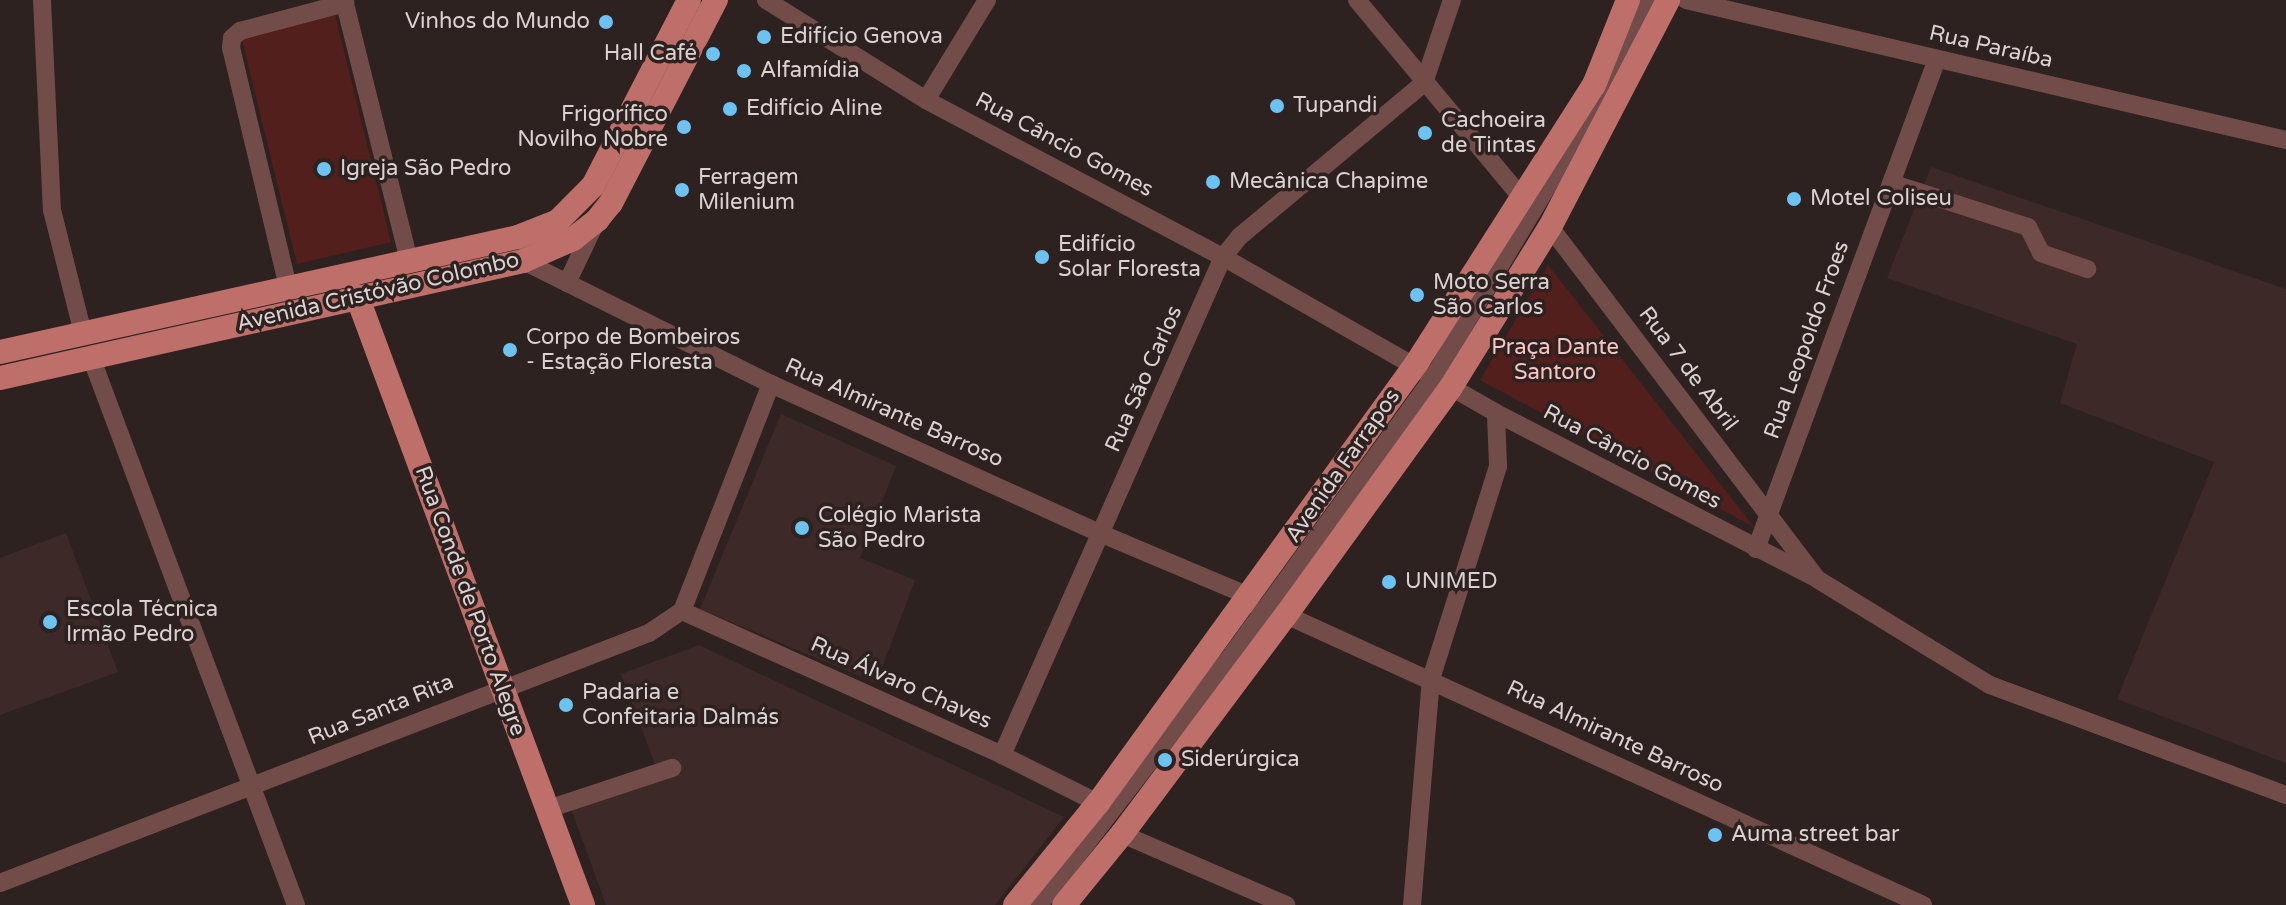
<!DOCTYPE html>
<html>
<head>
<meta charset="utf-8">
<style>
  body { margin:0 }
  #map { position:relative; width:2286px; height:905px; overflow:hidden; background:#2e2221; font-family:"Varela Round",sans-serif }
  div>[style] { position:absolute }
  [style*='--x'] { left:calc(var(--x)*1px); top:calc(var(--y)*1px); width:calc(var(--w)*1px); rotate:calc(var(--a)*1deg) }
  .built>* { inset:0; background:#3c2928 }
  .green>* { inset:0; background:#531f1d }
  .minor>* { height:18px; margin:-9px; padding:0 9px; transform-origin:9px; border-radius:9px; background:#724c49 }
  .major>* { height:24px; margin:-12px; padding:0 12px; transform-origin:12px; border-radius:12px; background:#be6f6a }
  .dots>* { width:22px; height:22px; translate:-50% -50%; box-sizing:border-box; border:4px solid #2e2221; border-radius:50% }
  span { translate:-50% -50%; white-space:nowrap; text-align:center; line-height:1.15; -webkit-text-stroke:7px #2e2221; paint-order:stroke }
  .poi-label { font-size:22px; color:#dbd3d2 }
  .right { translate:-100% -50%; text-align:right }
  .left { translate:0 -50%; text-align:left }
  .street-label { font-size:22px; color:#dbd3d2 }
  .park-label { font-size:22px; color:#f8c5c0 }
</style>
</head>
<body>
<div id="map">
  <div class="built">
    <i style="clip-path:polygon(1931px 167px,2286px 289px,2286px 763px,2117px 699px,2214px 462px,2060px 403px,2077px 344px,1887px 278px)"></i>
    <i style="clip-path:polygon(781px 414px,896px 466px,860px 558px,915px 580px,876px 683px,700px 609px)"></i>
    <i style="clip-path:polygon(66px 533px,118px 672px,0 715px,0 558px)"></i>
    <i style="clip-path:polygon(699px 645px,1064px 817px,995px 905px,606px 905px,566px 795px,655px 764px,621px 674px)"></i>
  </div>
  <div class="green">
    <i style="clip-path:polygon(335px 14px,391px 242px,297px 264px,241px 36px)"></i>
    <i style="clip-path:polygon(1548px 265px,1754px 527px,1480px 380px)"></i>
  </div>
  <div class="minor">
    <i style="--x:42;--y:0;--w:210;--a:87.3"></i>
    <i style="--x:52;--y:210;--w:127;--a:75.9"></i>
    <i style="--x:344;--y:0;--w:269;--a:76"></i>
    <i style="--x:766;--y:0;--w:189;--a:32"></i>
    <i style="--x:926;--y:100;--w:336;--a:27.9"></i>
    <i style="--x:1223;--y:257;--w:314;--a:29.7"></i>
    <i style="--x:1496;--y:413;--w:361;--a:27.3"></i>
    <i style="--x:1817;--y:579;--w:203;--a:31.5"></i>
    <i style="--x:1990;--y:685;--w:316;--a:20.4"></i>
    <i style="--x:1357;--y:0;--w:256;--a:50.2"></i>
    <i style="--x:1686;--y:0;--w:616;--a:13.13"></i>
    <i style="--x:926;--y:100;--w:117;--a:-58.6"></i>
    <i style="--x:1891;--y:183;--w:144;--a:17.8"></i>
    <i style="--x:2028;--y:227;--w:29;--a:63"></i>
    <i style="--x:2041;--y:253;--w:49;--a:19.2"></i>
    <i style="--x:1550;--y:227;--w:438;--a:52.8"></i>
    <i style="--x:523;--y:261;--w:277;--a:26.4"></i>
    <i style="--x:771;--y:384;--w:363;--a:24.4"></i>
    <i style="--x:1102;--y:534;--w:162;--a:22.9"></i>
    <i style="--x:1251;--y:597;--w:8;--a:113"></i>
    <i style="--x:567;--y:283;--w:65;--a:-64.6"></i>
    <i style="--x:288;--y:287;--w:246;--a:-103.4"></i>
    <i style="--x:231;--y:48;--w:10;--a:-84"></i>
    <i style="--x:232;--y:38;--w:11;--a:-41"></i>
    <i style="--x:240;--y:31;--w:109;--a:-14.9"></i>
    <i style="--x:91;--y:357;--w:585;--a:69.49"></i>
    <i style="--x:1756;--y:549;--w:522;--a:-69.73"></i>
    <i style="--x:682;--y:611;--w:351;--a:24.2"></i>
    <i style="--x:1002;--y:755;--w:107;--a:26.6"></i>
    <i style="--x:1279;--y:620;--w:9;--a:-36"></i>
    <i style="--x:1286;--y:615;--w:700;--a:24.48"></i>
    <i style="--x:1002;--y:755;--w:545;--a:-66.07"></i>
    <i style="--x:1223;--y:257;--w:26;--a:-51"></i>
    <i style="--x:1239;--y:237;--w:241;--a:-39.8"></i>
    <i style="--x:1424;--y:83;--w:88;--a:-71.4"></i>
    <i style="--x:548;--y:809;--w:131;--a:-18.3"></i>
    <i style="--x:1122;--y:834;--w:179;--a:23.4"></i>
    <i style="--x:0;--y:883;--w:695;--a:-21.07"></i>
    <i style="--x:649;--y:633;--w:40;--a:-34"></i>
    <i style="--x:682;--y:611;--w:244;--a:-68.6"></i>
    <i style="--x:1039;--y:905;--w:309;--a:-52.4"></i>
    <i style="--x:1228;--y:660;--w:351;--a:-54"></i>
    <i style="--x:1434;--y:376;--w:331;--a:-59.1"></i>
    <i style="--x:1604;--y:92;--w:102;--a:-64.4"></i>
    <i style="--x:1412;--y:905;--w:227;--a:-85.2"></i>
    <i style="--x:1431;--y:679;--w:223;--a:-72.5"></i>
    <i style="--x:1498;--y:466;--w:53;--a:-92.2"></i>
  </div>
  <div class="major">
    <i style="--x:357;--y:296;--w:650;--a:69.64"></i>
    <i style="--x:0;--y:352;--w:531;--a:-12.52"></i>
    <i style="--x:518;--y:237;--w:43;--a:-21.8"></i>
    <i style="--x:558;--y:221;--w:49;--a:-45"></i>
    <i style="--x:593;--y:186;--w:209;--a:-62.7"></i>
    <i style="--x:0;--y:378;--w:536;--a:-12.61"></i>
    <i style="--x:523;--y:261;--w:55;--a:-23.7"></i>
    <i style="--x:573;--y:239;--w:31;--a:-38"></i>
    <i style="--x:597;--y:220;--w:22;--a:-51"></i>
    <i style="--x:611;--y:203;--w:229;--a:-62.7"></i>
    <i style="--x:1015;--y:905;--w:132;--a:-50.9"></i>
    <i style="--x:1098;--y:803;--w:542;--a:-54.08"></i>
    <i style="--x:1416;--y:364;--w:331;--a:-57.5"></i>
    <i style="--x:1594;--y:85;--w:92;--a:-68.2"></i>
    <i style="--x:1064;--y:905;--w:92;--a:-50.8"></i>
    <i style="--x:1122;--y:834;--w:274;--a:-53.2"></i>
    <i style="--x:1286;--y:615;--w:281;--a:-54.1"></i>
    <i style="--x:1451;--y:387;--w:188;--a:-58.3"></i>
    <i style="--x:1550;--y:227;--w:256;--a:-62.5"></i>
  </div>
  <div class="dots">
    <i style="left:606px;top:22px;background:#6cc3f2"></i>
    <i style="left:764px;top:37px;background:#6cc3f2"></i>
    <i style="left:713px;top:54px;background:#6cc3f2"></i>
    <i style="left:744px;top:71px;background:#6cc3f2"></i>
    <i style="left:1277px;top:106px;background:#6cc3f2"></i>
    <i style="left:730px;top:109px;background:#6cc3f2"></i>
    <i style="left:684px;top:127px;background:#6cc3f2"></i>
    <i style="left:1425px;top:133px;background:#6cc3f2"></i>
    <i style="left:324px;top:169px;background:#6cc3f2"></i>
    <i style="left:1213px;top:182px;background:#6cc3f2"></i>
    <i style="left:682px;top:190px;background:#6cc3f2"></i>
    <i style="left:1794px;top:199px;background:#6cc3f2"></i>
    <i style="left:1042px;top:257px;background:#6cc3f2"></i>
    <i style="left:1417px;top:295px;background:#6cc3f2"></i>
    <i style="left:510px;top:350px;background:#6cc3f2"></i>
    <i style="left:802px;top:528px;background:#6cc3f2"></i>
    <i style="left:1389px;top:582px;background:#6cc3f2"></i>
    <i style="left:50px;top:622px;background:#6cc3f2"></i>
    <i style="left:566px;top:705px;background:#6cc3f2"></i>
    <i style="left:1165px;top:760px;background:#6cc3f2"></i>
    <i style="left:1715px;top:835px;background:#6cc3f2"></i>
  </div>
  <div class="poi-label">
    <span class="right" style="left:590px;top:22px">Vinhos do Mundo</span>
    <span class="left" style="left:780px;top:37px">Edifício Genova</span>
    <span class="right" style="left:697px;top:54px">Hall Café</span>
    <span class="left" style="left:760px;top:71px">Alfamídia</span>
    <span class="left" style="left:1293px;top:106px">Tupandi</span>
    <span class="left" style="left:746px;top:109px">Edifício Aline</span>
    <span class="right" style="left:668px;top:127px">Frigorífico<br>Novilho Nobre</span>
    <span class="left" style="left:1441px;top:133px">Cachoeira<br>de Tintas</span>
    <span class="left" style="left:340px;top:169px">Igreja São Pedro</span>
    <span class="left" style="left:698px;top:190px">Ferragem<br>Milenium</span>
    <span class="left" style="left:1229px;top:182px">Mecânica Chapime</span>
    <span class="left" style="left:1810px;top:199px">Motel Coliseu</span>
    <span class="left" style="left:1058px;top:257px">Edifício<br>Solar Floresta</span>
    <span class="left" style="left:1433px;top:295px">Moto Serra<br>São Carlos</span>
    <span class="left" style="left:526px;top:350px">Corpo de Bombeiros<br>- Estação Floresta</span>
    <span class="left" style="left:818px;top:528px">Colégio Marista<br>São Pedro</span>
    <span class="left" style="left:1405px;top:582px">UNIMED</span>
    <span class="left" style="left:66px;top:622px">Escola Técnica<br>Irmão Pedro</span>
    <span class="left" style="left:582px;top:705px">Padaria e<br>Confeitaria Dalmás</span>
    <span class="left" style="left:1181px;top:760px">Siderúrgica</span>
    <span class="left" style="left:1731px;top:835px">Auma street bar</span>
  </div>
  <div class="street-label">
    <span style="left:1991px;top:47px;rotate:13deg">Rua Paraíba</span>
    <span style="left:1064px;top:145px;rotate:28deg">Rua Câncio Gomes</span>
    <span style="left:378px;top:292px;rotate:-13deg">Avenida Cristóvão Colombo</span>
    <span style="left:1807px;top:340px;rotate:-70deg">Rua Leopoldo Froes</span>
    <span style="left:1688px;top:369px;rotate:53deg">Rua 7 de Abril</span>
    <span style="left:1144px;top:379px;rotate:-66deg">Rua São Carlos</span>
    <span style="left:894px;top:413px;rotate:24deg">Rua Almirante Barroso</span>
    <span style="left:1632px;top:457px;rotate:28deg">Rua Câncio Gomes</span>
    <span style="left:1343px;top:466px;rotate:-55deg">Avenida Farrapos</span>
    <span style="left:470px;top:601px;rotate:70deg">Rua Conde de Porto Alegre</span>
    <span style="left:901px;top:683px;rotate:24deg">Rua Álvaro Chaves</span>
    <span style="left:381px;top:710px;rotate:-22deg">Rua Santa Rita</span>
    <span style="left:1615px;top:737px;rotate:25deg">Rua Almirante Barroso</span>
  </div>
  <div class="park-label">
    <span style="left:1555px;top:360px">Praça Dante<br>Santoro</span>
  </div>
</div>
</body>
</html>
